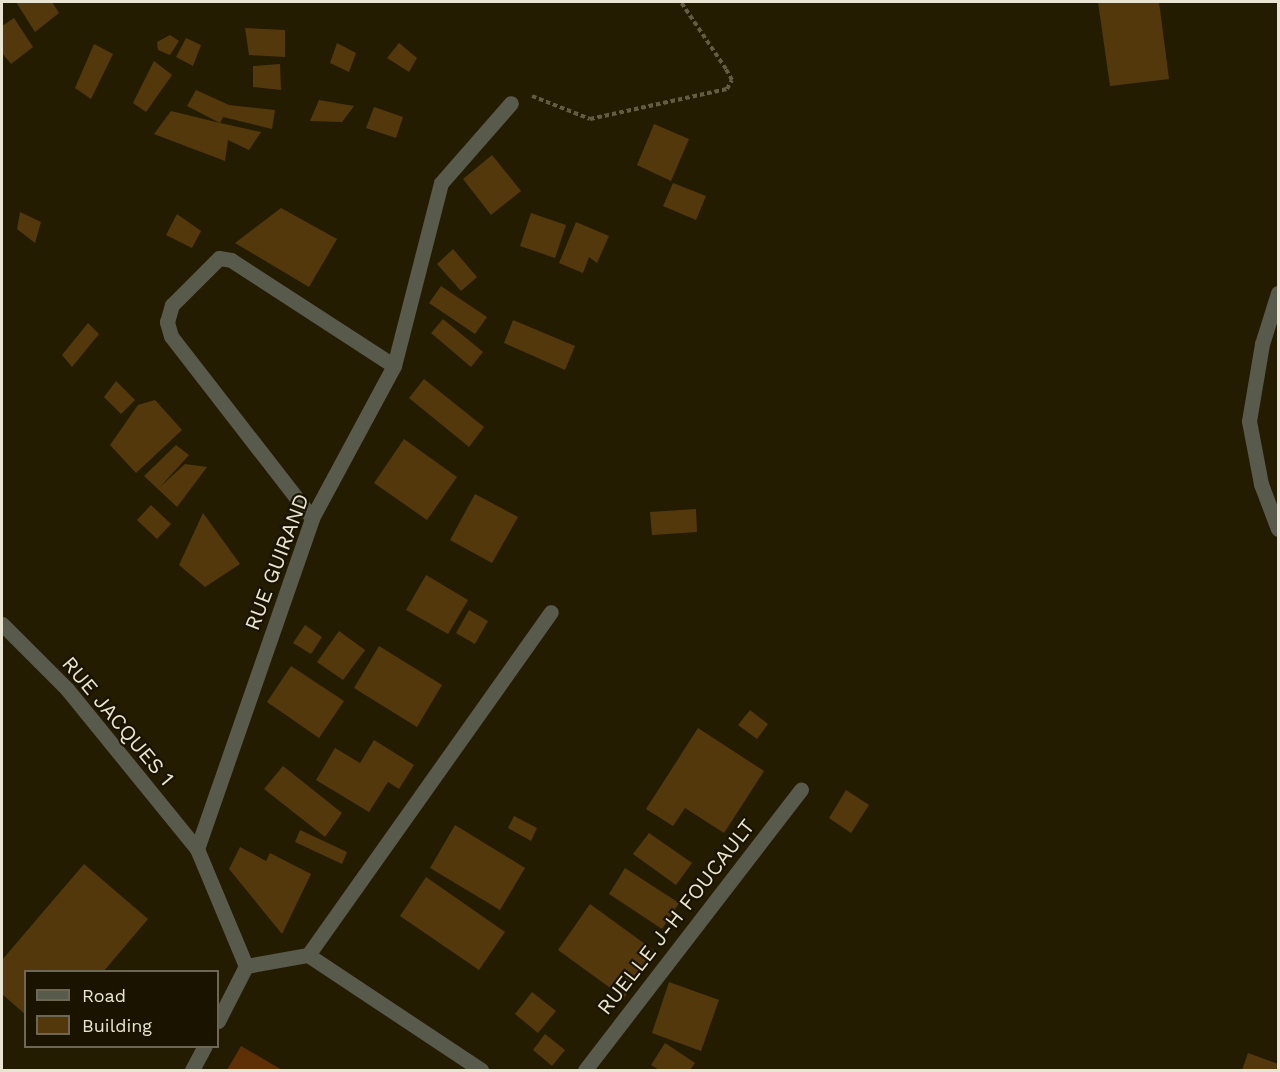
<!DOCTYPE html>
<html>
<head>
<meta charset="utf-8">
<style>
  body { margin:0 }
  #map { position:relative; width:1280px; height:1072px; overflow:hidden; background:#241c00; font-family:"Work Sans",sans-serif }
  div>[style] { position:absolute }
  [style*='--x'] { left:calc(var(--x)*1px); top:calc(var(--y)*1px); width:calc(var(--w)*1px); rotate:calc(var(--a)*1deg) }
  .green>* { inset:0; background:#5f3005 }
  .building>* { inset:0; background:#53380b }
  .path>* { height:4px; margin-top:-2px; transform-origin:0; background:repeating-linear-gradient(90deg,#635c43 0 4.5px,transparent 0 7.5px) }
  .street>* { height:15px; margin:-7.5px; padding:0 7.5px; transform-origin:7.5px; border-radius:7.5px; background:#585a4c }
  span { translate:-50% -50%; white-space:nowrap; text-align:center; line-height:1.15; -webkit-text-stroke:4.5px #191300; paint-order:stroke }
  .street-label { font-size:21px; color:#eae5d3 }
  .frame { position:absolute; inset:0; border:3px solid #eae5d3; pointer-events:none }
  .legend { position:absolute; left:24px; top:970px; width:195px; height:78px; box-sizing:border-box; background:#191300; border:2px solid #6d6754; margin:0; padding:8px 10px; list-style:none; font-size:18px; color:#eae5d3 }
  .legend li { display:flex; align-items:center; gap:12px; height:30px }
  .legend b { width:30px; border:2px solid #6d6754 }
</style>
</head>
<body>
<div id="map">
  <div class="green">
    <i style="clip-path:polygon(241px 1046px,282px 1070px,227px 1070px)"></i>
  </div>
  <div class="building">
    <i style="clip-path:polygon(16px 2px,52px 2px,59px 13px,35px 32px)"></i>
    <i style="clip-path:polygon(1098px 2px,1159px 2px,1169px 79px,1110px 86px)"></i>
    <i style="clip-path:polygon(14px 18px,33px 47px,11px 64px,2px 53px,2px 26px)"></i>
    <i style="clip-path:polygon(245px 28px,285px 30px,285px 57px,249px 55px)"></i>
    <i style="clip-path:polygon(170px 35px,179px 41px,170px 55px,158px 50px,157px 42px)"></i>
    <i style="clip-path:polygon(186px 38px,201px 45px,193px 66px,176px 57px)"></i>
    <i style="clip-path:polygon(337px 43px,356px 53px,349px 72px,330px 63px)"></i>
    <i style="clip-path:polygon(399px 43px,417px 58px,409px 72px,387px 58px)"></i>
    <i style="clip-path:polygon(94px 44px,113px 54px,91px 99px,75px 88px)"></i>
    <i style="clip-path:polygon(154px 61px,172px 75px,146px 112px,133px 103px)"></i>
    <i style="clip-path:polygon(280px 64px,281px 90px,253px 87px,253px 66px)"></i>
    <i style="clip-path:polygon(196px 90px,229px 105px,275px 110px,272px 129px,223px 117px,220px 123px,261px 132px,249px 150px,228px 140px,225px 161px,154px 134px,171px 111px,220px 123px,187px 106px)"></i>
    <i style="clip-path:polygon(319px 100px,354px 106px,342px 122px,310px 121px)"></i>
    <i style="clip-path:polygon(374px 107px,403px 117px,396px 138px,366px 128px)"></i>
    <i style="clip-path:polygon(654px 124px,689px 139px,671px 181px,637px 165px)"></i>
    <i style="clip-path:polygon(492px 155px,521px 191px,491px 215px,463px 179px)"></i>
    <i style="clip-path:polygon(673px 183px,706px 196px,696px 220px,663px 206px)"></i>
    <i style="clip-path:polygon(281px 208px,337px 239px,309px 287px,235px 243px)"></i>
    <i style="clip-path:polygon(20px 212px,41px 222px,35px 243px,17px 229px)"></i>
    <i style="clip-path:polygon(531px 213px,566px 225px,555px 258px,520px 246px)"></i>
    <i style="clip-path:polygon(177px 214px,201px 231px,192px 248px,166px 235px)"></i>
    <i style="clip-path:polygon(576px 222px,609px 236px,597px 263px,589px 257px,583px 273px,559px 263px)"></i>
    <i style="clip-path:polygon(453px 249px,477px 277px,461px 291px,437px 264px)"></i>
    <i style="clip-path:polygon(441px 286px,487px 317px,475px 334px,429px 303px)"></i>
    <i style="clip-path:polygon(443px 319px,483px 352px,471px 367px,431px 333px)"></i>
    <i style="clip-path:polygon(513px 320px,575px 346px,565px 370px,504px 343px)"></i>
    <i style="clip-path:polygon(88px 323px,99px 334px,72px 367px,62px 355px)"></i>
    <i style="clip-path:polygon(424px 379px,484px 427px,469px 447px,409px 398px)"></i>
    <i style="clip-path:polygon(116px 381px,135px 400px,121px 414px,104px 397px)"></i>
    <i style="clip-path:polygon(155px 400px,182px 430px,136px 473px,110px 445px,138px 405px)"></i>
    <i style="clip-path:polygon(404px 439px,457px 477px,427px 520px,374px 483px)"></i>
    <i style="clip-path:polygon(176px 445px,189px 455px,160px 487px,185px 464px,207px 467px,177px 507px,144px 476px)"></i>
    <i style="clip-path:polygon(475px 494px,518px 517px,492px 563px,450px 540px)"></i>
    <i style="clip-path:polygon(151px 505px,171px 524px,157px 539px,137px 520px)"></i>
    <i style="clip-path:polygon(696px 509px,697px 532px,652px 535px,650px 512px)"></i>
    <i style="clip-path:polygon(203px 513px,240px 564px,205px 587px,179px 565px)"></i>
    <i style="clip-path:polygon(426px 575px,468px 600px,448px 634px,406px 610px)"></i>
    <i style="clip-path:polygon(469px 610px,488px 621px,475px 644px,456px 633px)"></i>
    <i style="clip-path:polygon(305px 625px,322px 637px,311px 654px,293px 643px)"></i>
    <i style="clip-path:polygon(339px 631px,365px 650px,343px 680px,317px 662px)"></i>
    <i style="clip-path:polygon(379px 646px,442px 685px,417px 727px,354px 688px)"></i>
    <i style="clip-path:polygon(291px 666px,344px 701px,319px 738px,267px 702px)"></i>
    <i style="clip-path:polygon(750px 710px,768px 724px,757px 739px,738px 725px)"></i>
    <i style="clip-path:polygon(698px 728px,764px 771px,724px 833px,685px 808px,673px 826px,646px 809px)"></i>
    <i style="clip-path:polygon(374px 740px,414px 765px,399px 789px,388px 782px,369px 812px,316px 780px,335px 748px,360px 763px)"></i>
    <i style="clip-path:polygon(283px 766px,342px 813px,325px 837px,264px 789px)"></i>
    <i style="clip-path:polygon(846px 790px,869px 805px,851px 833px,829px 818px)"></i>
    <i style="clip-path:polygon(514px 816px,537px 828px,531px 841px,508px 828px)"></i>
    <i style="clip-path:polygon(455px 825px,525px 868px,500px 910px,430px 868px)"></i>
    <i style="clip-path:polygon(300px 830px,347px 852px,342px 864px,295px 842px)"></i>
    <i style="clip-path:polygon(649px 833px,692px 863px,676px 885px,633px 854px)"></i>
    <i style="clip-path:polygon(240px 847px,266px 861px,270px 853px,311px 874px,282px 934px,229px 869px)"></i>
    <i style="clip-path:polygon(84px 864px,148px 919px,103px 972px,26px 972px,26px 1015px,2px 994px,2px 960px)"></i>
    <i style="clip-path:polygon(625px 868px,679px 903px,662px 929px,609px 894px)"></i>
    <i style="clip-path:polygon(426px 877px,505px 932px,479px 970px,400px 916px)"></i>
    <i style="clip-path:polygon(590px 904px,656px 952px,624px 998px,558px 950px)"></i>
    <i style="clip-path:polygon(669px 982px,719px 1000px,701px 1051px,652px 1033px)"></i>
    <i style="clip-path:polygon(532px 992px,556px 1011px,538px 1033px,515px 1014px)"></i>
    <i style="clip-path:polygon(545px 1034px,565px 1050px,552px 1066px,533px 1050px)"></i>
    <i style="clip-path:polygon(665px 1043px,695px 1063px,690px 1070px,659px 1070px,651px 1065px)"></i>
    <i style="clip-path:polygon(1248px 1053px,1278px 1064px,1278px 1070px,1242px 1070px)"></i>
  </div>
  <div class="path">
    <i style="--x:532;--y:96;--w:62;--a:21.6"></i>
    <i style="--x:590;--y:119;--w:140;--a:-12.4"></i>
    <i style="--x:727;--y:89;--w:10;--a:-61"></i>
    <i style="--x:732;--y:80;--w:13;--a:-119"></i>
    <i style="--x:726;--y:69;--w:81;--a:-123.9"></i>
  </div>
  <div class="street">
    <i style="--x:1278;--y:293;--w:53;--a:107.4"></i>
    <i style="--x:1262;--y:344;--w:78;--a:99.6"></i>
    <i style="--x:1249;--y:421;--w:64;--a:79.2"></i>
    <i style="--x:1261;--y:484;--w:48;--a:69.3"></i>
    <i style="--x:312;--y:518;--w:230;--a:-127.8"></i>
    <i style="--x:171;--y:336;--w:15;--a:-106"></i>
    <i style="--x:167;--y:322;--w:18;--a:-74"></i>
    <i style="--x:172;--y:305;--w:66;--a:-45"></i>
    <i style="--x:219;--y:258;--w:12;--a:9"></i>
    <i style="--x:231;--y:260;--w:194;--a:33"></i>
    <i style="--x:2;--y:624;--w:92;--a:45"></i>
    <i style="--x:67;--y:689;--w:206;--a:50.9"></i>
    <i style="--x:308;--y:955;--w:420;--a:-54.7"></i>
    <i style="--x:246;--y:966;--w:63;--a:-10.1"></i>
    <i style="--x:308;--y:955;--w:208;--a:33.6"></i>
    <i style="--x:218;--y:1021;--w:62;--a:-63"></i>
    <i style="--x:246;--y:966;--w:127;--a:-112.7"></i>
    <i style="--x:197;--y:849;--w:350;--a:-70.8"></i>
    <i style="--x:312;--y:518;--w:173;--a:-61.7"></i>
    <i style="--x:394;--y:366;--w:189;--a:-75.6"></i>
    <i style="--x:441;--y:183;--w:106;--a:-48.8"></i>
    <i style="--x:192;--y:1070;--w:27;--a:-62"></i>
    <i style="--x:585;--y:1070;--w:354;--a:-52.4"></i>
  </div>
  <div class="street-label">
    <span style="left:277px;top:562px;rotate:-69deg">RUE GUIRAND</span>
    <span style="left:118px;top:721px;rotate:50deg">RUE JACQUES 1</span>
    <span style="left:676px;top:917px;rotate:-52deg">RUELLE J-H FOUCAULT</span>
  </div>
  <div class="frame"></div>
  <ul class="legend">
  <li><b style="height:8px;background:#585a4c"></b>Road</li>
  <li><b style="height:16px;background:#53380b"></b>Building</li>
  </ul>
</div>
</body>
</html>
